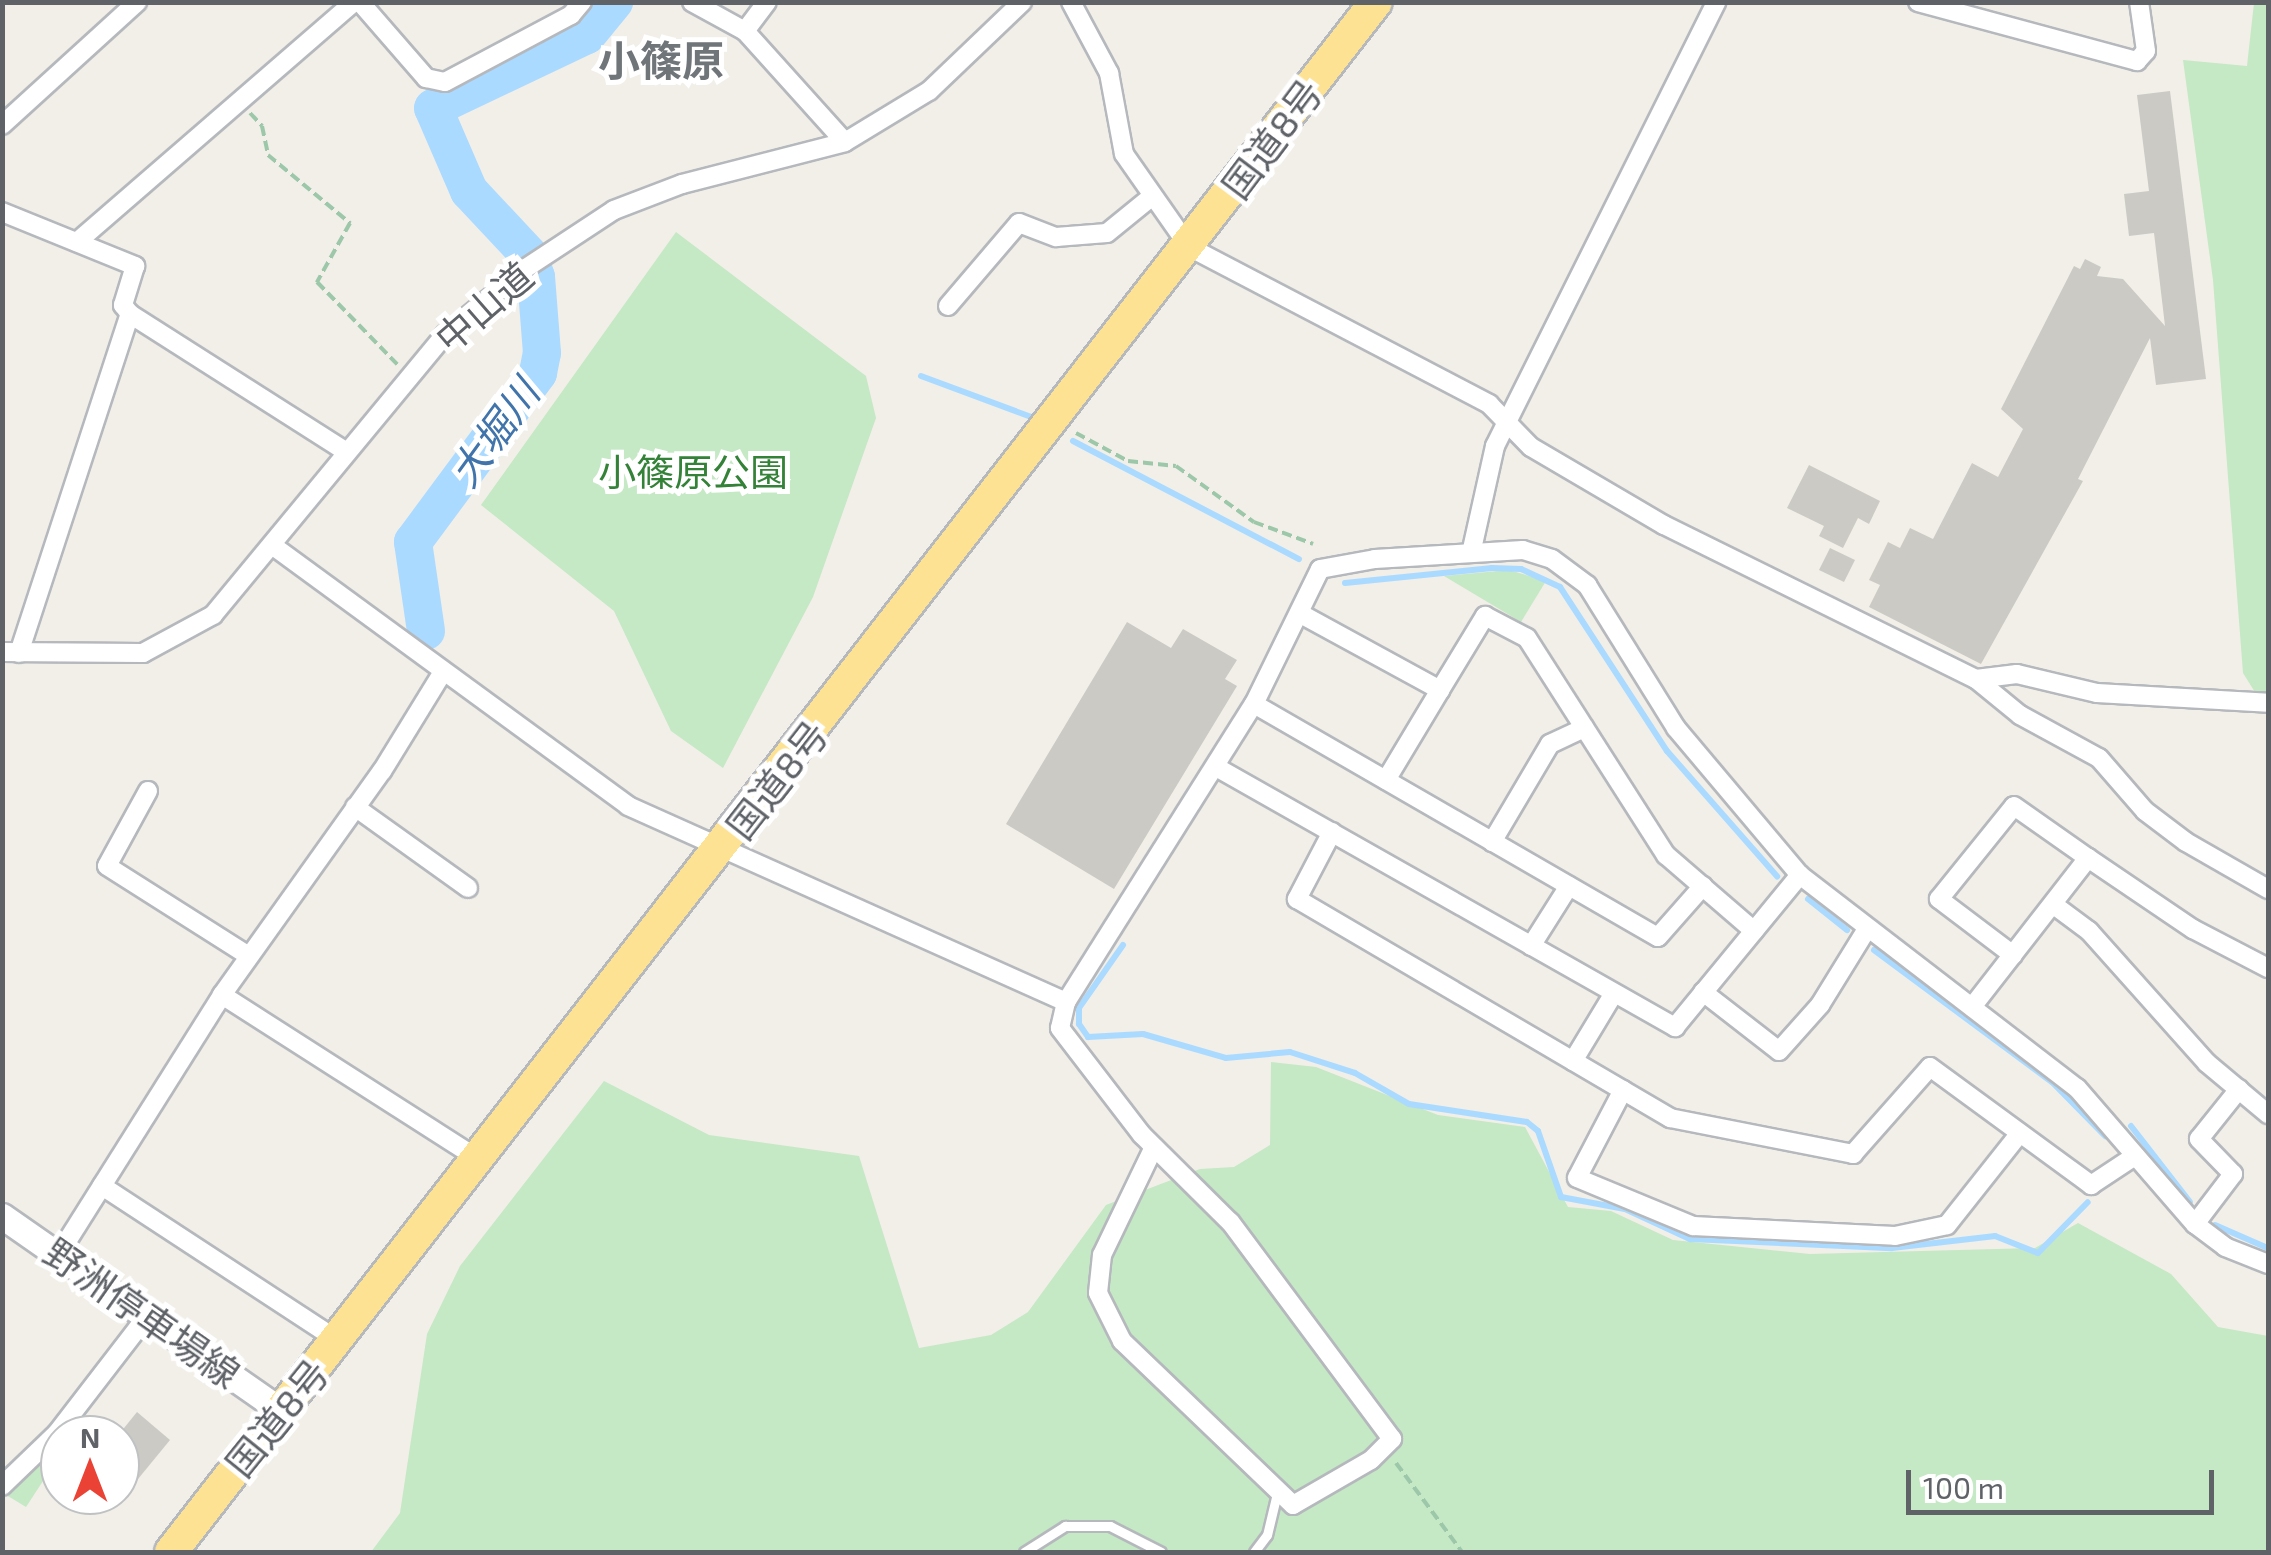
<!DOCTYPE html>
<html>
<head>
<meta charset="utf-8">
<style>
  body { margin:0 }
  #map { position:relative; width:2271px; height:1555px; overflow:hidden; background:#f1efe8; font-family:"Exo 2","Noto Sans JP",sans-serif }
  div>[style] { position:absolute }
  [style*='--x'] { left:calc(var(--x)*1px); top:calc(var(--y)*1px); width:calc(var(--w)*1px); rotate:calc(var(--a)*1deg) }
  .green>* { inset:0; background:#c5e8c5 }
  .stream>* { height:6px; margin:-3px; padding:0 3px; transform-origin:3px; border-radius:3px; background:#aadaff }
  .river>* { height:38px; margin:-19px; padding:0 19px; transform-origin:19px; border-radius:19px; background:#aadaff }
  .building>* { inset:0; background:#cccac5 }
  .path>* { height:4px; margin-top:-2px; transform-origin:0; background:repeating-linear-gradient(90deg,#9cc7a9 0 10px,transparent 0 15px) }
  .roads { filter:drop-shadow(2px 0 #b5b8bc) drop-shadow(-2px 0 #b5b8bc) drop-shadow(0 2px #b5b8bc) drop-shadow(0 -2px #b5b8bc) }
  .lane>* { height:9px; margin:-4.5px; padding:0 4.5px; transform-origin:4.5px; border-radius:4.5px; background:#fff }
  .street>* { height:18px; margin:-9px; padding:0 9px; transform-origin:9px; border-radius:9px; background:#fff }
  .secondary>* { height:25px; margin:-12.5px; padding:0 12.5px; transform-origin:12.5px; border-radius:12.5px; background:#fff }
  .highway>* { height:32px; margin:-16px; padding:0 16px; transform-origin:16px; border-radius:16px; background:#fde293 }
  span { translate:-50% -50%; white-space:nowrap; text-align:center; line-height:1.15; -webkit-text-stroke:10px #fff; paint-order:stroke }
  .street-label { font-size:38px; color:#5f6368 }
  .park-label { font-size:38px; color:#348238 }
  .water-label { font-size:40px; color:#4174aa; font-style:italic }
  .quarter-label { font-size:42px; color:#70757a; font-weight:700 }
  .frame { position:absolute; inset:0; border:5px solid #5f6368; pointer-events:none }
  .north { position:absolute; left:40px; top:1415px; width:100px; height:100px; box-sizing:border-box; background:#fff; border:2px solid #bfc1c3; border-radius:50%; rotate:0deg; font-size:28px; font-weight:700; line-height:40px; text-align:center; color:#5f6368 }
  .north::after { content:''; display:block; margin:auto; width:35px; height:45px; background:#ea4335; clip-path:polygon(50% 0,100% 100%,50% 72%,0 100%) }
  .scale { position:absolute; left:1906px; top:1470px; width:308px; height:45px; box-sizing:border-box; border:5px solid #5f6368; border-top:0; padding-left:12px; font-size:30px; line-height:35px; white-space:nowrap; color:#5f6368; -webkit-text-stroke:8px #fff; paint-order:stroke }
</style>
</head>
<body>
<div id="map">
  <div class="green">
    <i style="clip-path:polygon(2254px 3px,2268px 3px,2268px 713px,2243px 673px,2213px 280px,2183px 60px,2247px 66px)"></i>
    <i style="clip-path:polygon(676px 232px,866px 376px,876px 418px,813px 597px,723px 768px,671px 731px,614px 611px,481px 505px)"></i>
    <i style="clip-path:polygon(1509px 570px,1546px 581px,1521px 622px,1444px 576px)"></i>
    <i style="clip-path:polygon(1271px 1062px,1316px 1067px,1438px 1115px,1525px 1127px,1568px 1207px,1611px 1211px,1673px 1240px,1810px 1254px,2035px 1248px,2078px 1223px,2171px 1274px,2218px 1327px,2268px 1336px,2268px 1552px,371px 1552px,400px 1513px,427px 1334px,460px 1266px,604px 1081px,709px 1135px,859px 1156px,919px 1348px,991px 1335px,1028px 1312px,1106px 1205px,1200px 1169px,1234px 1167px,1270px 1145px)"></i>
    <i style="clip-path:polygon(60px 1442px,60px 1455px,26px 1507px,3px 1493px)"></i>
  </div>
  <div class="stream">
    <i style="--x:921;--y:376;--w:117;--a:20.4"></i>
    <i style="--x:1073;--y:441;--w:255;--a:27.6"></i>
    <i style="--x:1345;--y:583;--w:148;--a:-5.8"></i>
    <i style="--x:1492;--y:568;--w:29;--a:2"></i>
    <i style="--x:1521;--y:569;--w:43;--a:24.8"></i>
    <i style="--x:1560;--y:587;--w:196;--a:56.9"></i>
    <i style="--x:1667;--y:751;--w:167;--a:48.7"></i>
    <i style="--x:1808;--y:899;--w:50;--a:38.5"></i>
    <i style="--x:1123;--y:945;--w:77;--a:124.9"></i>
    <i style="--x:1079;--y:1008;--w:16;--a:90"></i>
    <i style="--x:1079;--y:1024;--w:16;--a:55"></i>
    <i style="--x:1088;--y:1037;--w:55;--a:-3.1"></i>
    <i style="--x:1143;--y:1034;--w:86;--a:16.1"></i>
    <i style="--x:1226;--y:1058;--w:64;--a:-5.4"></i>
    <i style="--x:1290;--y:1052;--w:68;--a:17.9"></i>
    <i style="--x:1355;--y:1073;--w:62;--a:29.9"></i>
    <i style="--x:1409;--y:1104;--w:119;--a:8.7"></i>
    <i style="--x:1527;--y:1122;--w:14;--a:39"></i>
    <i style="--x:1538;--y:1131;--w:70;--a:70.8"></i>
    <i style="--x:1561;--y:1197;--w:65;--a:10.6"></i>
    <i style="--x:1625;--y:1209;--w:72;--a:24.8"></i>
    <i style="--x:1690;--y:1239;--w:202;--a:2.6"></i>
    <i style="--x:1892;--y:1248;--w:104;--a:-6.6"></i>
    <i style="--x:1995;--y:1236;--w:46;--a:21.6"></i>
    <i style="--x:2038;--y:1253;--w:71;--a:-45.6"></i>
    <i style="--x:1874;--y:950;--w:222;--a:36.6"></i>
    <i style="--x:2052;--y:1082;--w:76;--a:45.5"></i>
    <i style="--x:2131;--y:1126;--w:96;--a:52.2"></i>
    <i style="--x:2215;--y:1225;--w:58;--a:23.5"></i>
  </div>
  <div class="river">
    <i style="--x:426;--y:631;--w:90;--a:-98.3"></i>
    <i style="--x:413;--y:542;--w:210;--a:-53.5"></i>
    <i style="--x:538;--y:373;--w:20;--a:-79"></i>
    <i style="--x:542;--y:353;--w:76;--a:-94.5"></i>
    <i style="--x:536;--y:277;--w:24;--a:-109"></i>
    <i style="--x:528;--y:254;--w:86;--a:-133.1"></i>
    <i style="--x:469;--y:191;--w:90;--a:-113.4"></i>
    <i style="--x:433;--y:108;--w:170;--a:-25.4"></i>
    <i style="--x:587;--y:35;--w:43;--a:-50.7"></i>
  </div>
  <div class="building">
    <i style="clip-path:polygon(2170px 91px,2206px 379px,2156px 385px,2150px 338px,2078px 479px,2083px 481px,1981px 664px,1869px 607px,1880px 585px,1869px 580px,1888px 542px,1900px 548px,1910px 528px,1933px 539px,1972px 463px,1998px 477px,2023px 429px,2001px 409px,2074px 266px,2080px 269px,2085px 259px,2101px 267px,2097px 276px,2123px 279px,2165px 326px,2154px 233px,2129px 236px,2124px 194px,2149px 191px,2137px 95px)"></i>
    <i style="clip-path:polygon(1809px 465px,1880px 501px,1869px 524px,1858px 518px,1843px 548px,1819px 536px,1824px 526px,1787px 508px)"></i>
    <i style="clip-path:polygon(1830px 548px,1855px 560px,1844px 582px,1819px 570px)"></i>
    <i style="clip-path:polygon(1127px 622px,1171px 648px,1183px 629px,1237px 660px,1225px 679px,1237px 686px,1114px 889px,1006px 824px)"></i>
    <i style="clip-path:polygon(137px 1412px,170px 1440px,120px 1501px,120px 1433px)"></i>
  </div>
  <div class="path">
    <i style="--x:250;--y:113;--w:18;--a:47"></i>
    <i style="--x:262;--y:126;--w:30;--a:78"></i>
    <i style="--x:268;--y:155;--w:107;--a:39.7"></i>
    <i style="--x:350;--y:223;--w:68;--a:119.2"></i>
    <i style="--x:317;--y:282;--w:115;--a:45.7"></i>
    <i style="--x:1076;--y:433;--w:59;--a:28.3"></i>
    <i style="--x:1128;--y:461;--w:48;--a:5.9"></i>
    <i style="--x:1176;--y:466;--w:96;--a:35.7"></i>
    <i style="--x:1254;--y:522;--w:63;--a:20.4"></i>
    <i style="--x:1396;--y:1463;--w:111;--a:53.4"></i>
  </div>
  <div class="roads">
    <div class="lane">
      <i style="--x:1024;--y:1552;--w:49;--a:-32.4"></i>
      <i style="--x:1065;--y:1526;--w:45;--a:0"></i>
      <i style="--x:1110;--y:1526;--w:57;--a:27"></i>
      <i style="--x:1254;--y:1552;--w:21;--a:-53"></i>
      <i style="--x:1267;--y:1535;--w:43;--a:-76.6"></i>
    </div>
    <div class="street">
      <i style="--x:360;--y:2;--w:101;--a:49"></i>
      <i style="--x:426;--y:78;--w:19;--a:12"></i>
      <i style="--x:445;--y:82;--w:143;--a:-28"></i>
      <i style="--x:571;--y:15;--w:17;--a:-50"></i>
      <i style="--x:692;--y:2;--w:60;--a:28.7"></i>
      <i style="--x:745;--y:31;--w:149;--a:48"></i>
      <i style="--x:1071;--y:2;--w:81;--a:61.8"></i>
      <i style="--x:1109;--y:73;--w:82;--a:79.5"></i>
      <i style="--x:1124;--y:154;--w:113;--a:55"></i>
      <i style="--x:1189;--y:247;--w:339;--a:27.6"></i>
      <i style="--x:1489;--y:404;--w:60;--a:45.7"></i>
      <i style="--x:1531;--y:447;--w:154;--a:30.4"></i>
      <i style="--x:1664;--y:525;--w:348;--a:26.3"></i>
      <i style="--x:1976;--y:679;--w:57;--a:39.3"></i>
      <i style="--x:2020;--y:715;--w:90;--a:28.6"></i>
      <i style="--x:2099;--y:758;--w:70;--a:49"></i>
      <i style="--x:2145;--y:811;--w:51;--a:37.1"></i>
      <i style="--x:2186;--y:842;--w:95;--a:29.8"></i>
      <i style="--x:1918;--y:2;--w:227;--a:15.1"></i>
      <i style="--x:2137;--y:61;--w:13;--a:-48"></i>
      <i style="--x:2146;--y:51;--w:49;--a:-98.1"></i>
      <i style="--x:745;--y:31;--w:36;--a:-53"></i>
      <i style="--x:2;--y:125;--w:183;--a:-42.3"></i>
      <i style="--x:2;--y:212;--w:144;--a:22.1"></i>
      <i style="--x:135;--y:266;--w:41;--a:107.1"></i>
      <i style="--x:123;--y:305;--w:11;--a:52"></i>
      <i style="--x:130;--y:314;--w:257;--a:32.5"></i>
      <i style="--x:77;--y:242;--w:367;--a:-40.9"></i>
      <i style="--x:948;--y:306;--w:109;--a:-49.5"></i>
      <i style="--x:1019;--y:223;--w:40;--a:21"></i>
      <i style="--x:1056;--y:237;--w:51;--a:-4.5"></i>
      <i style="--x:1107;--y:233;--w:55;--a:-39.1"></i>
      <i style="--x:272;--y:545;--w:441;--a:36.2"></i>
      <i style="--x:628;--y:806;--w:480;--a:24.1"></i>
      <i style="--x:1472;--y:549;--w:106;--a:-77.4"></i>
      <i style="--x:1495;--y:446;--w:496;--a:-63.5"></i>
      <i style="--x:1299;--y:613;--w:161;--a:28.6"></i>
      <i style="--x:1440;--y:690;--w:87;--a:-58.7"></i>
      <i style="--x:1485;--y:616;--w:47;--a:27.6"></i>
      <i style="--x:1527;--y:638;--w:258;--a:57.4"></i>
      <i style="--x:1666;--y:855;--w:116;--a:40.8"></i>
      <i style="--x:2;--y:652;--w:141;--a:0.4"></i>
      <i style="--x:143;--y:653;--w:80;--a:-28.5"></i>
      <i style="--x:213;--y:615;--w:364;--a:-50.4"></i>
      <i style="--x:445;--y:335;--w:105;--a:-39.6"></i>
      <i style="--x:526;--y:268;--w:105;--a:-33.4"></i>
      <i style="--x:614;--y:210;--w:73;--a:-20.9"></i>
      <i style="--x:682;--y:184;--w:168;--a:-14.4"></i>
      <i style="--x:845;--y:142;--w:98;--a:-31.3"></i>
      <i style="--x:929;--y:91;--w:129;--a:-43.7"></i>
      <i style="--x:19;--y:653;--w:357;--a:-71.9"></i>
      <i style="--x:1976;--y:679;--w:41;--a:-7"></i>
      <i style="--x:2017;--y:674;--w:82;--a:13.4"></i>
      <i style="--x:2097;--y:693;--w:171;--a:3.3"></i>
      <i style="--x:1254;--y:704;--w:466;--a:30"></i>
      <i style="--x:1658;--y:937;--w:68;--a:-48.6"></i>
      <i style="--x:1216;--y:767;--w:528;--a:29.53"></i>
      <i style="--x:1675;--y:1027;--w:197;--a:-50.6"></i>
      <i style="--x:1386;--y:780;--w:105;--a:-59"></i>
      <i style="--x:148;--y:791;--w:85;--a:118.7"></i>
      <i style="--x:107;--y:866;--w:168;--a:32.4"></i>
      <i style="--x:355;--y:807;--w:139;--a:35.6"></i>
      <i style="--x:1332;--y:832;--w:76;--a:117.6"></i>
      <i style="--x:1297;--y:899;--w:433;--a:30.4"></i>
      <i style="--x:1670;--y:1118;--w:187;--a:11.1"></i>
      <i style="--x:1853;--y:1154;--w:116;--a:-48.5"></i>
      <i style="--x:1930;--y:1067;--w:200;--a:36.2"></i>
      <i style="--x:2091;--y:1185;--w:53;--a:-33.4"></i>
      <i style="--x:1492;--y:842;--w:114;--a:-59.4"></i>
      <i style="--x:1550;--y:744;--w:38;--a:-25"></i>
      <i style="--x:2054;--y:905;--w:44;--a:36.6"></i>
      <i style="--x:2089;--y:931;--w:177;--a:48.2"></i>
      <i style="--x:2207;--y:1063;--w:80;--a:39.9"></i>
      <i style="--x:1531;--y:946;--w:71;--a:-57.7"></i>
      <i style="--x:2013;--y:955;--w:93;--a:-142.9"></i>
      <i style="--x:1939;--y:899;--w:119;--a:-51.1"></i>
      <i style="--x:2014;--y:806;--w:90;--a:35.1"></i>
      <i style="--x:1703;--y:992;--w:96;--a:37.8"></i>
      <i style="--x:1779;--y:1051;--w:62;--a:-48.3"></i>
      <i style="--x:1820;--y:1005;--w:89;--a:-58.3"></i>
      <i style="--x:222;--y:995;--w:306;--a:32.6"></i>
      <i style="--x:1972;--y:1007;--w:189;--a:-52.1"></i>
      <i style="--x:2088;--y:858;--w:127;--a:34.1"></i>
      <i style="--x:2193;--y:929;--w:85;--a:27.5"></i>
      <i style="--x:1573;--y:1061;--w:79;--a:-58.9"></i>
      <i style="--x:1623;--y:1090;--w:99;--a:117.6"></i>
      <i style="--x:1577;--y:1178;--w:126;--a:22.5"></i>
      <i style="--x:1693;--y:1226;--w:202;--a:2.8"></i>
      <i style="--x:1895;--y:1236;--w:53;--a:-11.9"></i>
      <i style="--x:1947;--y:1225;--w:117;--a:-51.6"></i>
      <i style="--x:1154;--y:1147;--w:120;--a:115.7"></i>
      <i style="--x:1102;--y:1255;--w:38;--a:96"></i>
      <i style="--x:1098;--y:1293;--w:54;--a:63.4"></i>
      <i style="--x:1122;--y:1341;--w:237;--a:43.8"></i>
      <i style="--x:1293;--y:1505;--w:90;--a:-30"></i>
      <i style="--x:1371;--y:1460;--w:30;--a:-45"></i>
      <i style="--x:1392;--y:1439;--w:271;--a:-126.7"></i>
      <i style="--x:1230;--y:1222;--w:124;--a:-135.3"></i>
      <i style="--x:1142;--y:1135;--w:135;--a:-127.5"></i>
      <i style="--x:1060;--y:1028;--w:27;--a:-77"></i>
      <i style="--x:1066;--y:1002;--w:352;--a:-57.8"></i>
      <i style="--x:1254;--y:704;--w:150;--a:-63.9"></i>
      <i style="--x:1320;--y:569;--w:56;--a:-10.3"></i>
      <i style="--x:1375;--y:559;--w:148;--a:-3.5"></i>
      <i style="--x:1523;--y:550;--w:30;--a:17"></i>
      <i style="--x:1552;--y:559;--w:44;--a:36.6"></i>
      <i style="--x:1587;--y:585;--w:168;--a:58.1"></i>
      <i style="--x:1676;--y:728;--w:192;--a:49.9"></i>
      <i style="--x:1800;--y:875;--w:349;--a:37.6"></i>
      <i style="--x:2077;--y:1088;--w:180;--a:49.1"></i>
      <i style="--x:2195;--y:1224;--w:38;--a:37"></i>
      <i style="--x:2225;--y:1247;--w:46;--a:21.6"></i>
      <i style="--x:102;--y:1186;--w:283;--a:33.2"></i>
      <i style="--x:2195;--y:1224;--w:63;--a:-52.8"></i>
      <i style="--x:2233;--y:1174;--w:49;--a:-134.2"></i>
      <i style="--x:2199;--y:1139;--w:64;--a:-51.3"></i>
      <i style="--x:59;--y:1254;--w:306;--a:-57.8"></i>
      <i style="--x:222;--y:995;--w:275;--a:-54.5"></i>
      <i style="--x:382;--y:771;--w:116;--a:-58.4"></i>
      <i style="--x:2;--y:1486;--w:76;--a:-43.9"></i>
      <i style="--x:57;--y:1433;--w:148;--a:-52.4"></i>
    </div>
    <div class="secondary">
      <i style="--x:2;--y:1216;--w:341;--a:34.9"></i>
    </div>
    <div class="highway">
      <i style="--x:171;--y:1552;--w:1963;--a:-52.14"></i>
    </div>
  </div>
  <div class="street-label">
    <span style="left:1272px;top:139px;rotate:-53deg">国道8号</span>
    <span style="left:484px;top:307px;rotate:-41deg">中山道</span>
    <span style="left:777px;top:780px;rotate:-52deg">国道8号</span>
    <span style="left:142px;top:1313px;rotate:35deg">野洲停車場線</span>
    <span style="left:277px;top:1418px;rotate:-51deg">国道8号</span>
  </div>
  <div class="park-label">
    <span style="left:693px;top:472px">小篠原公園</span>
  </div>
  <div class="water-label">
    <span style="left:493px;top:432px;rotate:-54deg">大堀川</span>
  </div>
  <div class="quarter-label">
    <span style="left:661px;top:59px">小篠原</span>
  </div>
  <div class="frame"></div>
  <div class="north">N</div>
  <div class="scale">100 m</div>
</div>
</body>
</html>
